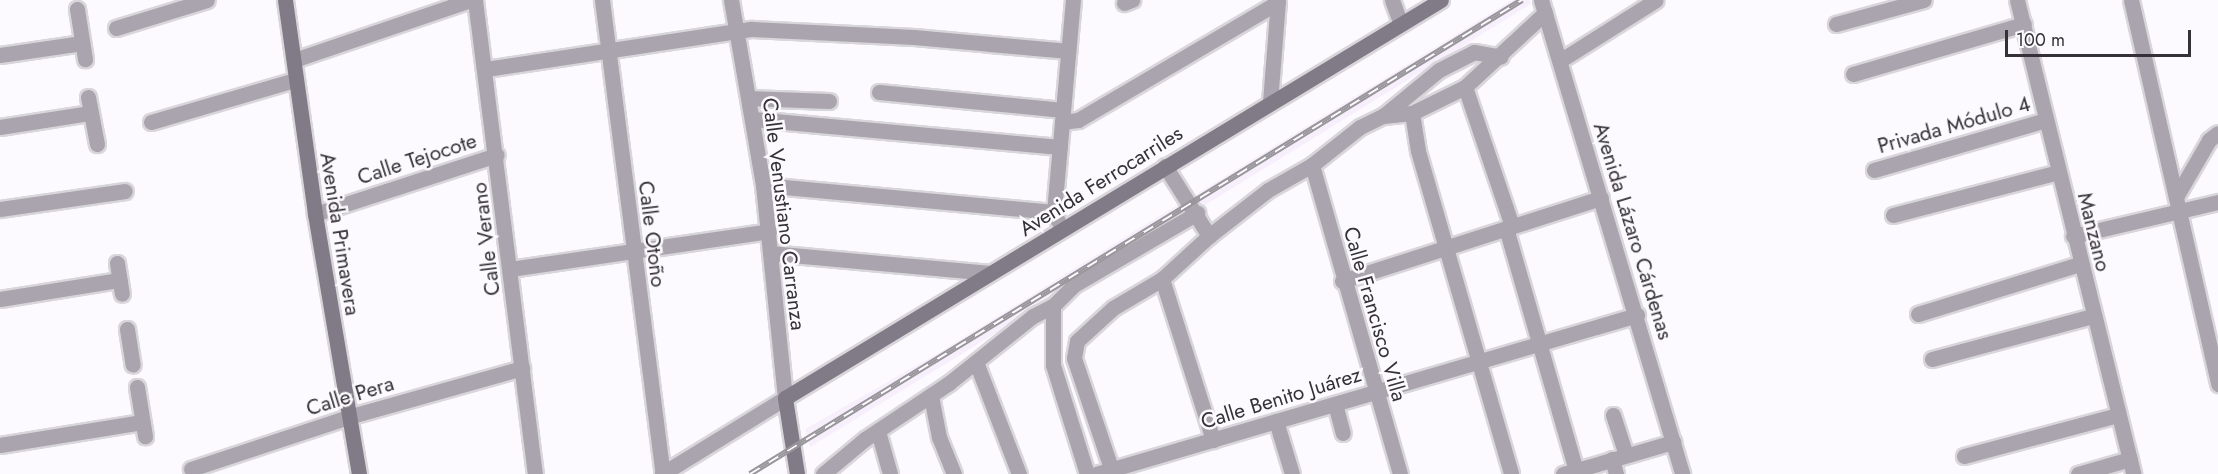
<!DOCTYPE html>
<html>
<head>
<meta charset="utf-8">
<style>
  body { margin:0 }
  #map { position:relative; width:2218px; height:474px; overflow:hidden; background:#fcfafe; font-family:Jost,sans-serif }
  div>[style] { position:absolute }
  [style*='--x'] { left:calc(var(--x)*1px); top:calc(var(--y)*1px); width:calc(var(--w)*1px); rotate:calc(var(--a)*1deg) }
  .built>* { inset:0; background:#f7f0fc }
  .roads { filter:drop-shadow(2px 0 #d8d6db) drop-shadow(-2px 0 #d8d6db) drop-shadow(0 2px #d8d6db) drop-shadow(0 -2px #d8d6db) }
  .street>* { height:15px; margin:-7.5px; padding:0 7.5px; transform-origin:7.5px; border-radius:7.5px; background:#a9a4ad }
  .secondary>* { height:15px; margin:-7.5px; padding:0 7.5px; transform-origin:7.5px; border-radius:7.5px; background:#817a87 }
  .rail>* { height:6px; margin-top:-3px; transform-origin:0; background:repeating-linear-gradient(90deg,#fcfafe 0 11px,#98959b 0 22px); box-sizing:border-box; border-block:2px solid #98959b }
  span { translate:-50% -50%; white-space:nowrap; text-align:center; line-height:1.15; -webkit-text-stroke:5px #fcfafe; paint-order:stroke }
  .street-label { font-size:21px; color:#353139 }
  .scale { position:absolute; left:2005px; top:30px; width:186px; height:27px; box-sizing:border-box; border:3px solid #353139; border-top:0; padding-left:8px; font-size:18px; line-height:21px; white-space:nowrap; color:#353139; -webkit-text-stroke:4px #fcfafe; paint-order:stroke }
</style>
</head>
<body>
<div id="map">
  <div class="built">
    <i style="clip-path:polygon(1512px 0,1530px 0,1531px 4px,1197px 210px,1190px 198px)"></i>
    <i style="clip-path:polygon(1180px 203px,1187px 216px,810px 447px,805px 429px,940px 352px)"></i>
  </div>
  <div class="roads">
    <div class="street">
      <i style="--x:475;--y:0;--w:478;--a:82.8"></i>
      <i style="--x:602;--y:0;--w:477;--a:82.7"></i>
      <i style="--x:1392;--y:0;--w:23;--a:70"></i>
      <i style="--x:1541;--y:0;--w:495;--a:73.4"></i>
      <i style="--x:2017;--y:0;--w:488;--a:76.2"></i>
      <i style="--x:2131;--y:0;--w:394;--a:77.2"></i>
      <i style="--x:1124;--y:3;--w:9;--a:-21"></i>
      <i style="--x:77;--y:9;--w:51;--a:80.9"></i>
      <i style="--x:1836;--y:24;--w:91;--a:-15.3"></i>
      <i style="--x:116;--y:28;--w:95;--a:-17.1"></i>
      <i style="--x:0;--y:55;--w:83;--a:-8.3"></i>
      <i style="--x:294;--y:60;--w:186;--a:-18.8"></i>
      <i style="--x:1561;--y:60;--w:112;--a:-32.3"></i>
      <i style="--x:486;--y:69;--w:269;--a:-8.6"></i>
      <i style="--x:752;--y:29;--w:162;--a:2.8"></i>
      <i style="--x:914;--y:37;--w:155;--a:5.2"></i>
      <i style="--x:1853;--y:74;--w:178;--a:-16.3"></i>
      <i style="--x:1465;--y:87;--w:147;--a:71.3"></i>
      <i style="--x:879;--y:92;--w:185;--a:5.6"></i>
      <i style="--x:88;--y:97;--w:48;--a:79.2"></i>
      <i style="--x:748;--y:98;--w:81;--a:2.1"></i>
      <i style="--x:1270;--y:102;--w:102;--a:-85.5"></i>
      <i style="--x:1412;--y:113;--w:38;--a:81"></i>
      <i style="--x:1418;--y:151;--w:336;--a:73.9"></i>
      <i style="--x:1383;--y:116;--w:72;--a:-39.4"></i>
      <i style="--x:1439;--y:70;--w:39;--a:-27"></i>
      <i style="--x:1474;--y:52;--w:27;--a:10"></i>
      <i style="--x:753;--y:119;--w:308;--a:5.2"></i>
      <i style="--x:151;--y:122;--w:150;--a:-16.3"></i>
      <i style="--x:1062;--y:122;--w:16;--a:-7"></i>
      <i style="--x:1078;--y:120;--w:232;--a:-30.5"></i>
      <i style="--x:0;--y:127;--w:90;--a:-8.9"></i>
      <i style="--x:1312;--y:165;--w:321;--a:74.1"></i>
      <i style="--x:1165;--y:166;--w:83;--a:57.8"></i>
      <i style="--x:1874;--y:170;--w:179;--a:-16.2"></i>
      <i style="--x:763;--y:185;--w:292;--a:5.3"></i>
      <i style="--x:2176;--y:197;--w:66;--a:-59.9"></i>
      <i style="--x:2209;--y:140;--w:11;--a:-38"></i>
      <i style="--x:0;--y:209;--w:126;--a:-8.2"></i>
      <i style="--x:315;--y:214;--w:191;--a:-18"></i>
      <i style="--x:1893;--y:215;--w:171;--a:-14.6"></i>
      <i style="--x:1058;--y:221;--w:10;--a:-114"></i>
      <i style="--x:1054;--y:212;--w:213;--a:-84.9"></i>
      <i style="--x:1506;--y:228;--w:256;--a:73.9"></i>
      <i style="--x:2073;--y:236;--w:149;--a:-13.2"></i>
      <i style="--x:770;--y:253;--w:221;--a:5.2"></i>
      <i style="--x:117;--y:263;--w:31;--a:81"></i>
      <i style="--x:510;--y:269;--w:262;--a:-8.3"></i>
      <i style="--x:1162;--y:279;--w:169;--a:72.4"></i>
      <i style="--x:1342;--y:281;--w:272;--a:-17.8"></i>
      <i style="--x:0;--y:299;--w:121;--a:-9.1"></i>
      <i style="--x:1053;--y:306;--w:59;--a:90"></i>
      <i style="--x:1053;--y:365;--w:114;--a:72.7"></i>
      <i style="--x:1918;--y:314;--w:170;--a:-17.2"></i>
      <i style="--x:127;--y:329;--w:36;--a:81"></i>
      <i style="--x:1932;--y:359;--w:167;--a:-15"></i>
      <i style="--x:976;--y:362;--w:120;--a:69"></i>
      <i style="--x:137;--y:387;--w:50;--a:80.7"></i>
      <i style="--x:931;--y:396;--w:42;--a:79"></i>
      <i style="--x:939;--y:437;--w:40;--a:68"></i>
      <i style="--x:1335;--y:404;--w:30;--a:75"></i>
      <i style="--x:1613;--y:415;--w:42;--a:72"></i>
      <i style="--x:1276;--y:421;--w:55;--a:73.2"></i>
      <i style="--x:878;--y:431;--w:45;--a:74.4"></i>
      <i style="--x:0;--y:445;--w:144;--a:-9.2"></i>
      <i style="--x:1964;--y:456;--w:159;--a:-14.9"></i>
      <i style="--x:1612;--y:459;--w:16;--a:75"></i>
      <i style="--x:191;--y:469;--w:165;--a:-18.3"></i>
      <i style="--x:348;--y:417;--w:181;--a:-15.7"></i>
      <i style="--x:662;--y:474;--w:145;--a:-31.7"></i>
      <i style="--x:785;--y:398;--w:214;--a:-95.9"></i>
      <i style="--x:763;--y:185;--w:188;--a:-99.8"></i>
      <i style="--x:823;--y:474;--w:55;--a:-39.8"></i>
      <i style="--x:865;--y:439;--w:101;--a:-33.7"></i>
      <i style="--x:949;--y:383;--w:107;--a:-38.6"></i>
      <i style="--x:1033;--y:316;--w:22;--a:-27"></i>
      <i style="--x:1053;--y:306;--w:30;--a:-45"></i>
      <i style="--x:1074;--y:285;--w:143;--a:-30.3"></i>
      <i style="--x:1096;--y:474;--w:564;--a:-16.38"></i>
      <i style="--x:1113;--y:474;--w:122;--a:-108.6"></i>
      <i style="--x:1074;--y:358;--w:17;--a:-80"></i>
      <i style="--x:1077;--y:341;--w:49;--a:-42.5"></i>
      <i style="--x:1113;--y:308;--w:57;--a:-30.6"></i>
      <i style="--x:1162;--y:279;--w:64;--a:-42.5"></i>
      <i style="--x:1209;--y:236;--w:75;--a:-37.9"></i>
      <i style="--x:1268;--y:190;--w:51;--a:-29.6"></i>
      <i style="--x:1312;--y:165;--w:61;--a:-38.4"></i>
      <i style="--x:1360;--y:127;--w:25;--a:-26"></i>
      <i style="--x:1383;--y:116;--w:29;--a:-6"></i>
      <i style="--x:1412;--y:113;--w:59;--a:-26.1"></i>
      <i style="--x:1465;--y:87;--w:109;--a:-42.8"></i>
      <i style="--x:1563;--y:474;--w:115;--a:-16.2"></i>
      <i style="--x:2078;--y:474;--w:54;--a:-16.1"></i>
    </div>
    <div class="secondary">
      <i style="--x:285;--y:0;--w:216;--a:82"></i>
      <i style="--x:315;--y:214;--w:264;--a:80.4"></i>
      <i style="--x:797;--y:474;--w:77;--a:-99"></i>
      <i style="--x:785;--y:398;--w:767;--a:-31.25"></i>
    </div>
  </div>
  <div class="rail">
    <i style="--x:750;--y:474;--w:906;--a:-31.55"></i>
  </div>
  <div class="street-label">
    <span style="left:1954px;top:125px;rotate:-16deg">Privada Módulo 4</span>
    <span style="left:417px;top:159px;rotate:-18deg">Calle Tejocote</span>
    <span style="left:1101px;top:181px;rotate:-32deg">Avenida Ferrocarriles</span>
    <span style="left:784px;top:214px;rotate:83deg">Calle Venustiano Carranza</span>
    <span style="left:1633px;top:231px;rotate:73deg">Avenida Lázaro Cárdenas</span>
    <span style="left:2094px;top:232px;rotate:76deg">Manzano</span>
    <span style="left:340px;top:234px;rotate:81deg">Avenida Primavera</span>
    <span style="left:652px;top:234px;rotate:83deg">Calle Otoño</span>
    <span style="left:486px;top:239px;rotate:-97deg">Calle Verano</span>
    <span style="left:1375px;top:314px;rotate:74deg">Calle Francisco Villa</span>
    <span style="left:350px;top:396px;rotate:-17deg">Calle Pera</span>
    <span style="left:1281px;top:398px;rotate:-17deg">Calle Benito Juárez</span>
  </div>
  <div class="scale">100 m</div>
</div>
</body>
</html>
